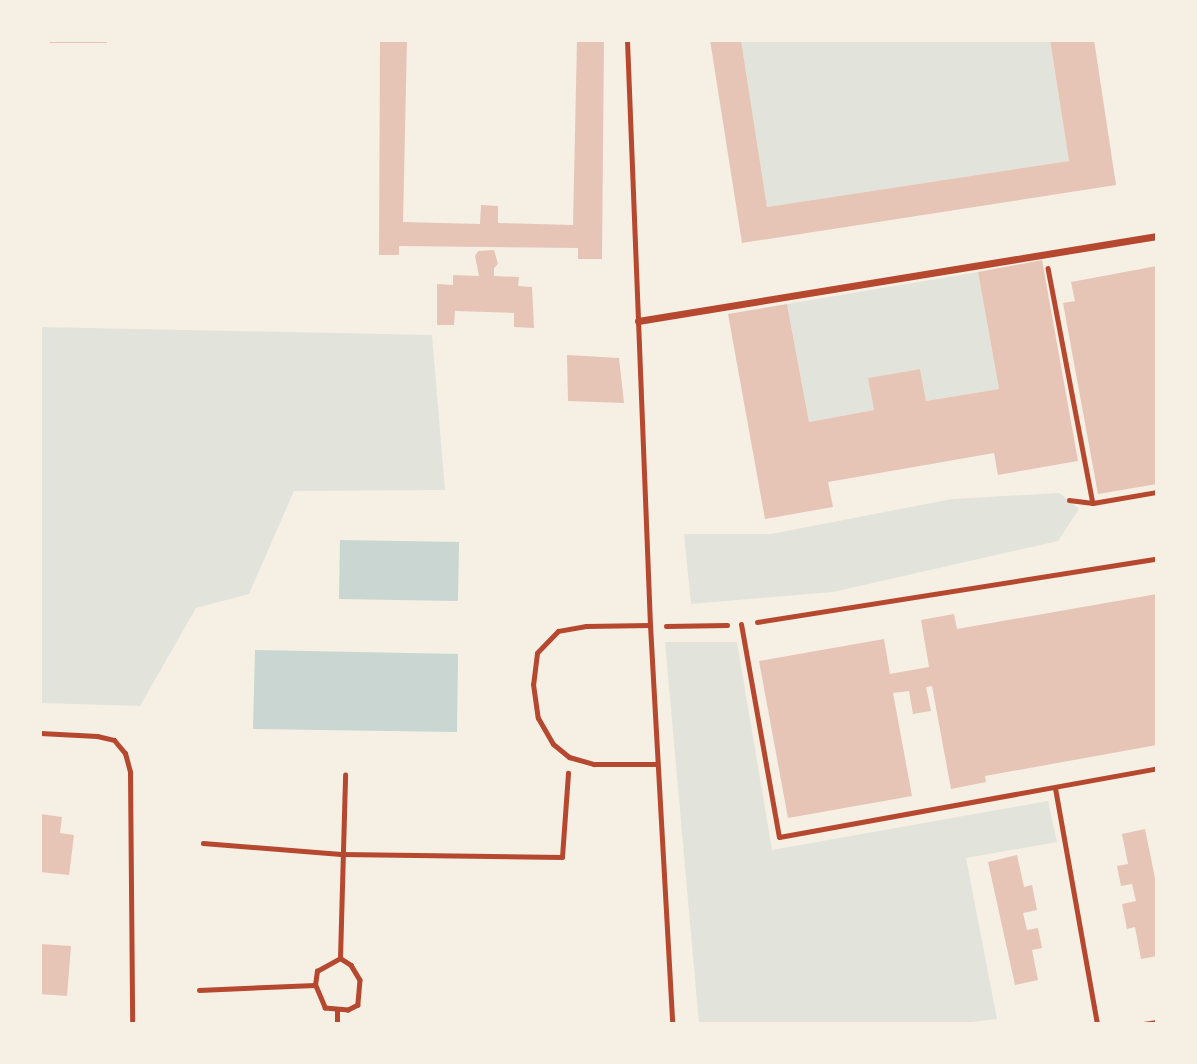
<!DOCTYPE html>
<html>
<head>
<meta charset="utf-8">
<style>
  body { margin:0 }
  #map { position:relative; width:1197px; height:1064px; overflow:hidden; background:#f6efe4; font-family:Roboto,sans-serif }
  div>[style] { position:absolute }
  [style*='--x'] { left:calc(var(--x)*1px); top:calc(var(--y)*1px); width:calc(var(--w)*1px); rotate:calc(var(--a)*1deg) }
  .green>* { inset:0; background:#e2e4dc }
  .water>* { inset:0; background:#c9d6d2 }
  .building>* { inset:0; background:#e6c5b7 }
  .path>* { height:4.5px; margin:-2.25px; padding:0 2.25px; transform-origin:2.25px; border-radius:2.25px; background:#b5482f }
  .service>* { height:5px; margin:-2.5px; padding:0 2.5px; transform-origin:2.5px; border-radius:2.5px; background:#b5482f }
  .minor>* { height:7px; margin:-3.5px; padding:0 3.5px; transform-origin:3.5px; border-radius:3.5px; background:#b5482f }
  span { translate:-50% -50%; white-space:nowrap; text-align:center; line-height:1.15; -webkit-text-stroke:6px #f6efe4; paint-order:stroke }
  .frame { position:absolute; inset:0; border:42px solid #f6efe4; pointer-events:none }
</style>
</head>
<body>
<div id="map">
  <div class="green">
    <i style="clip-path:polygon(741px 40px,1050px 40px,1069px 161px,767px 207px)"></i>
    <i style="clip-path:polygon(978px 272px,999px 389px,926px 401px,920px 369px,869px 378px,874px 410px,809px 422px,787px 304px)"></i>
    <i style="clip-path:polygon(40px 327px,432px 335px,445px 490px,294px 491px,249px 594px,196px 608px,140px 706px,40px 703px)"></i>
    <i style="clip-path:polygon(1059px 493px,1079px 509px,1058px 541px,833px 592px,691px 604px,684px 534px,771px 534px,952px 499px)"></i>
    <i style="clip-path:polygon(665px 642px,737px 642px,772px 850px,1048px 801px,1057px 842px,966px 858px,997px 1019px,955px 1024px,699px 1024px)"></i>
  </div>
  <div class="water">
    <i style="clip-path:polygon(340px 540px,459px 542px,458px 601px,339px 599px)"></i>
    <i style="clip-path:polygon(255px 650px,458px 654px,457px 732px,253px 729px)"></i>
  </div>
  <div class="building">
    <i style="clip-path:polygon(50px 40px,107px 40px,107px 43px,50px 43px)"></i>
    <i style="clip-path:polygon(380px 40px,407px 40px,403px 222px,480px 224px,481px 205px,498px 206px,498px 223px,573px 225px,577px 40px,604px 40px,602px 259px,578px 259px,578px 248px,399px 246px,399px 255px,379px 255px)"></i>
    <i style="clip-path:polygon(710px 40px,741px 40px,767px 207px,1069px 161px,1050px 40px,1094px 40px,1116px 185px,742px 243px)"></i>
    <i style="clip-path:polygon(494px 250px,498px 264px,494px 268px,494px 276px,519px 277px,518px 286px,532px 287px,534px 328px,514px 327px,514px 313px,455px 311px,454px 325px,437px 325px,437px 284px,453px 285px,453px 275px,479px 276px,475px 256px,478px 251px)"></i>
    <i style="clip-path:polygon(1042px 260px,1078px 461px,998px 475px,994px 453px,828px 482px,833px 507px,765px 519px,728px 314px,787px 304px,809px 422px,874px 410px,868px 378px,920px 369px,926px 401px,999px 389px,978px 272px)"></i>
    <i style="clip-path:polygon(1157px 266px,1157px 484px,1098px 494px,1063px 303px,1075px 301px,1071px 282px)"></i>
    <i style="clip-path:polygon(567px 355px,619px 358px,624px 403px,568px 401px)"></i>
    <i style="clip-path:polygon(1157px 594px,1157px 745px,985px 776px,986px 782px,951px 789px,932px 686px,926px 687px,931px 711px,913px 714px,909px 691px,893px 693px,912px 796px,788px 818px,759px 661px,884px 639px,890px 674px,929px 667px,921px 620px,954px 614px,957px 629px)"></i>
    <i style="clip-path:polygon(40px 814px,62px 817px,60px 833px,74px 835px,69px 875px,40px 872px)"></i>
    <i style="clip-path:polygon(1145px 829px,1157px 888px,1157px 956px,1141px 959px,1135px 927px,1127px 929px,1122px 904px,1136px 901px,1132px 884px,1121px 886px,1117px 866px,1128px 864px,1122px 834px)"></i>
    <i style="clip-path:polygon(1017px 855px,1024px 887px,1032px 885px,1037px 910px,1023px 913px,1027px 930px,1038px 928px,1042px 948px,1032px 950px,1038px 980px,1015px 985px,988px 862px)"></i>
    <i style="clip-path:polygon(40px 944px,71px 946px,67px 996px,40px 994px)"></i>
  </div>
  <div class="path">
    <i style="--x:1048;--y:268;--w:239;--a:79.2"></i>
    <i style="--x:1069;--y:500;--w:24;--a:7"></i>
    <i style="--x:1093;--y:503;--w:65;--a:-9.8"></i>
    <i style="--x:757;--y:622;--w:405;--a:-9"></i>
    <i style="--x:666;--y:626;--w:61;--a:-0.9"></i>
    <i style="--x:203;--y:843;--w:138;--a:4.6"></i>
    <i style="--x:341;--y:854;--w:221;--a:0.8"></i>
    <i style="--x:562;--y:857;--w:84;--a:-85.9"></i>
    <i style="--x:340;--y:958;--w:13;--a:32"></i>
    <i style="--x:351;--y:965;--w:17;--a:59"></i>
    <i style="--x:360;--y:980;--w:25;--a:95"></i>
    <i style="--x:358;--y:1005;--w:11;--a:153"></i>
    <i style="--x:348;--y:1010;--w:23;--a:-175"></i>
    <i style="--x:325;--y:1008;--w:25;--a:-113"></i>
    <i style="--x:315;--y:985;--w:14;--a:-82"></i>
    <i style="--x:317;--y:971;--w:26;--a:-29"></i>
    <i style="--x:340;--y:958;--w:183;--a:-88.4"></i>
    <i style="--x:199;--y:990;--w:116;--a:-2.5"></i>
    <i style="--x:337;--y:1024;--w:14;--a:-90"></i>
  </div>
  <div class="service">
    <i style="--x:627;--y:40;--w:585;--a:87.75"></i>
    <i style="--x:650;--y:625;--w:400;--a:86.8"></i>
    <i style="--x:741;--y:624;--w:216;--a:79.9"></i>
    <i style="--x:779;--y:837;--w:384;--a:-10.3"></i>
    <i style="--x:650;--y:625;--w:64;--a:179.1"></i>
    <i style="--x:586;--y:626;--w:28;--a:170"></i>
    <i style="--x:558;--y:631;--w:30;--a:134"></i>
    <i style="--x:537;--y:653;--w:31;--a:97"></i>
    <i style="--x:533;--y:684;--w:34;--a:82"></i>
    <i style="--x:538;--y:718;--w:30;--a:60"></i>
    <i style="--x:553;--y:744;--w:21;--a:39"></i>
    <i style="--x:569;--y:757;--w:26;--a:16"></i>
    <i style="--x:594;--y:764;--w:63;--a:0"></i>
    <i style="--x:40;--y:733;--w:57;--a:3"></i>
    <i style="--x:97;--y:736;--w:17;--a:13"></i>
    <i style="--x:114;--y:740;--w:17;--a:50"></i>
    <i style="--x:125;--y:753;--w:20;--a:75"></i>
    <i style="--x:130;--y:772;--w:252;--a:89.5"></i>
    <i style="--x:1055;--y:788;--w:240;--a:79.9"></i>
    <i style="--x:1143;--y:1024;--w:14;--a:-8"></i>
  </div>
  <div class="minor">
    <i style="--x:638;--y:321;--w:526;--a:-9.3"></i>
  </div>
  <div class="frame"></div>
</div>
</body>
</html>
